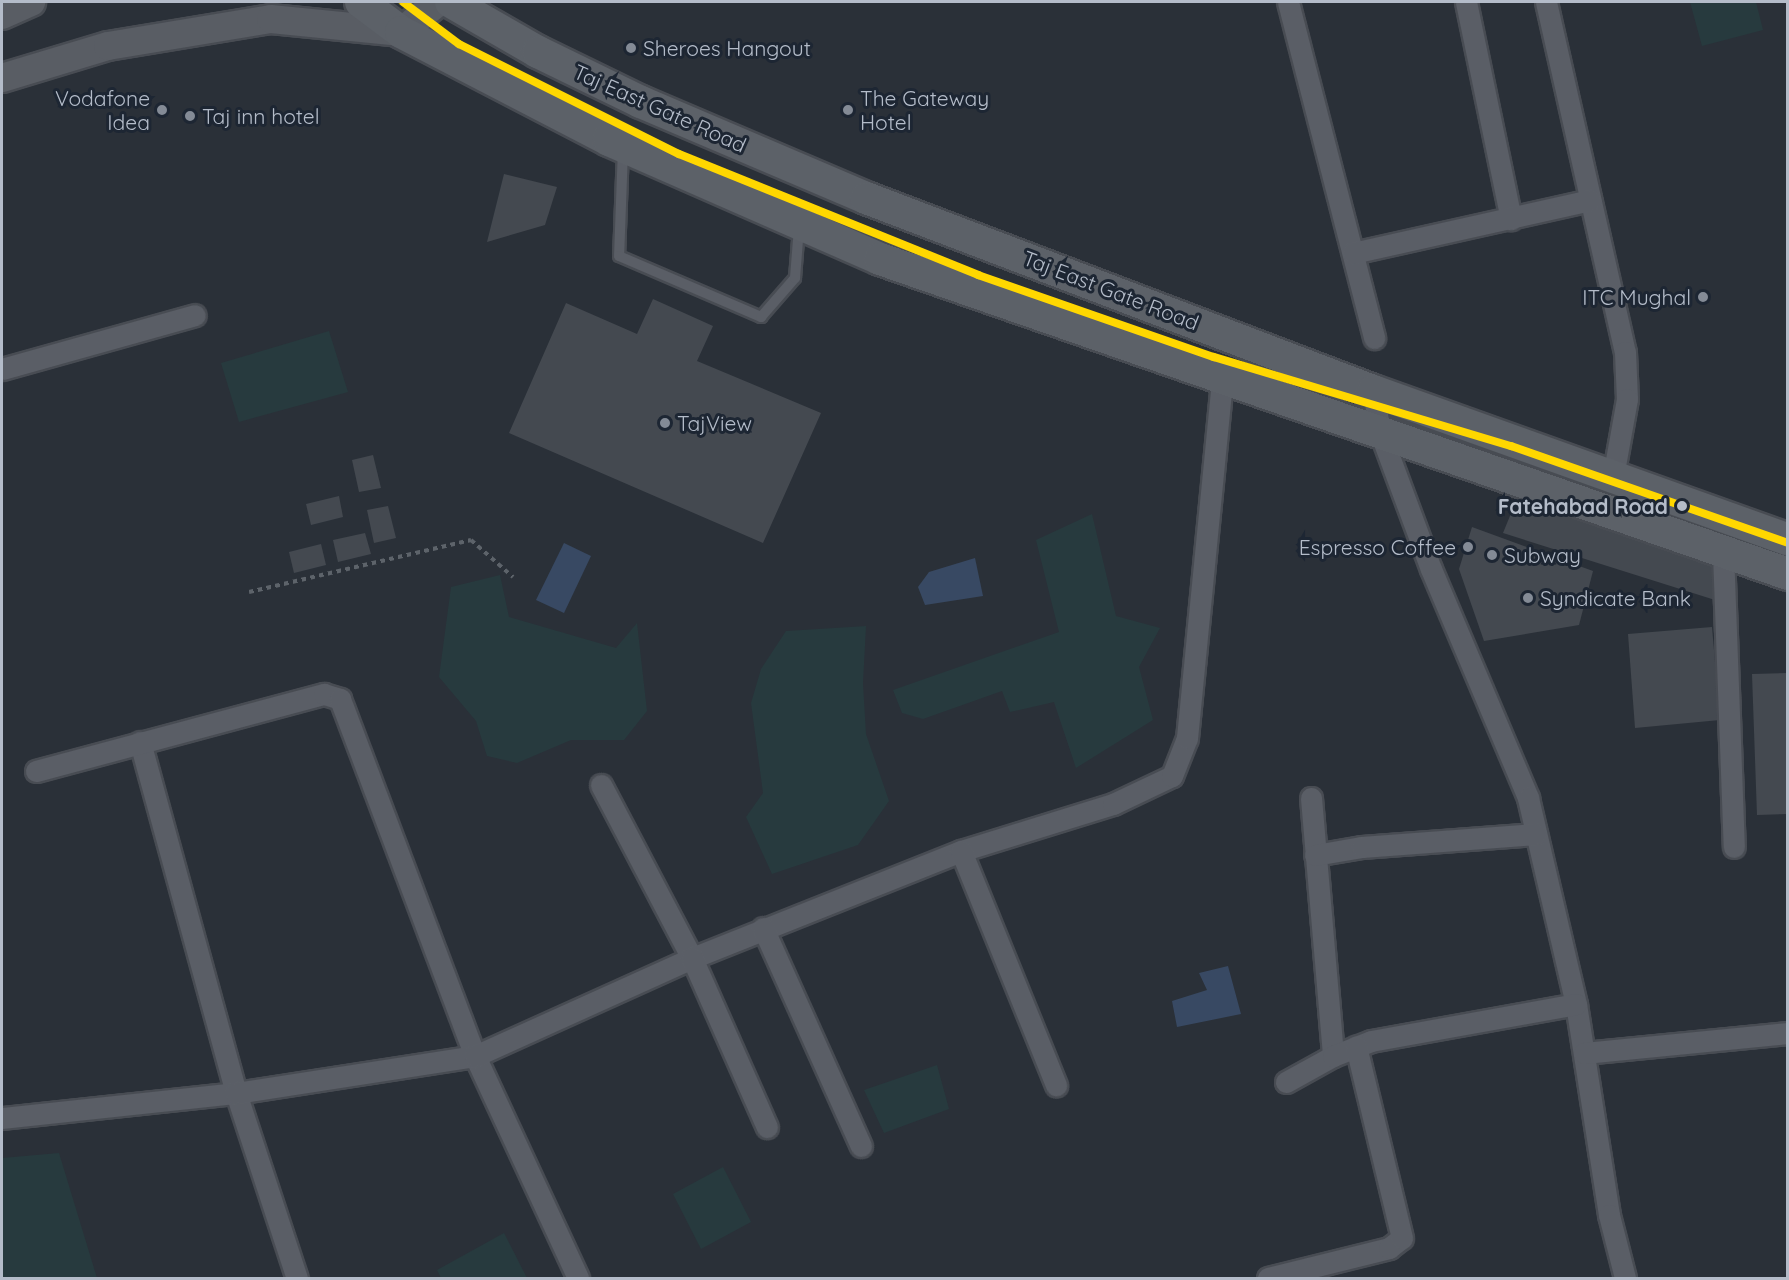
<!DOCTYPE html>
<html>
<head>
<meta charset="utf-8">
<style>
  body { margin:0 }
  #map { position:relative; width:1789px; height:1280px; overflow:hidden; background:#2a3038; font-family:Quicksand,sans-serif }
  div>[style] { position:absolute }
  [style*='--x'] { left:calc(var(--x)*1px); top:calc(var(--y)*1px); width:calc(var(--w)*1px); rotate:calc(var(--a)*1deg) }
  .green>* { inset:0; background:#273a3e }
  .water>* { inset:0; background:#384963 }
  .building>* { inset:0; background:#444950 }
  .path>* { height:4px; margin-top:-2px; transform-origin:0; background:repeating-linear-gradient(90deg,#5d636a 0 4.5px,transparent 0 9px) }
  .roads { filter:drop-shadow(2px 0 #484c53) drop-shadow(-2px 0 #484c53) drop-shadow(0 2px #484c53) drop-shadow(0 -2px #484c53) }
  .service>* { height:10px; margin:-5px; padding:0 5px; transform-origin:5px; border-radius:5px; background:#5a5e66 }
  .minor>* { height:21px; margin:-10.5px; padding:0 10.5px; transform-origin:10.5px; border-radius:10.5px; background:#5a5e66 }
  .secondary>* { height:28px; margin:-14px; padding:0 14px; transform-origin:14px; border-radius:14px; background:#595d64 }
  .primary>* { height:32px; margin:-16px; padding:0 16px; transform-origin:16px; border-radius:16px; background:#5c6168 }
  .metro-1>* { height:8px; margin:-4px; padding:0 4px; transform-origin:4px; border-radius:4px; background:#ffd700 }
  .dots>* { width:16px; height:16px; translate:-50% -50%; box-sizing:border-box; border:3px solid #1d2633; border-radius:50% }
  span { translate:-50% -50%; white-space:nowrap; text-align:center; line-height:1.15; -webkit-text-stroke:6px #1d2633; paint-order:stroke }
  .poi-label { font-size:21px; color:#b4bcc9 }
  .left { translate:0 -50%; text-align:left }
  .right { translate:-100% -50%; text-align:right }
  .street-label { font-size:21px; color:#b4bcc9 }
  .stop-label { font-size:21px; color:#b4bcc9; font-weight:700 }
  .frame { position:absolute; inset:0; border:3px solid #b4bcc9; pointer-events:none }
</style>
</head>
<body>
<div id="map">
  <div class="green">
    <i style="clip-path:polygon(1690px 2px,1756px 2px,1763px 30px,1702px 46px)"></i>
    <i style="clip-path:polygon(329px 331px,348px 392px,239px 422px,221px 363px)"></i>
    <i style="clip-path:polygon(1092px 514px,1116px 616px,1160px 628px,1139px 667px,1153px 720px,1076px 768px,1054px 702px,1010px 712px,1002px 691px,923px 719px,902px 713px,893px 690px,1059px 632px,1036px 540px)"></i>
    <i style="clip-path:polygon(500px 575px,509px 617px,616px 648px,637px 623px,647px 711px,624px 740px,571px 740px,517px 763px,487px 756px,476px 721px,439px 677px,451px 587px)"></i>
    <i style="clip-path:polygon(866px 626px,863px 683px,866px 734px,889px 801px,858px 845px,772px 874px,746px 817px,763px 793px,751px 703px,761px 669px,786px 631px)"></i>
    <i style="clip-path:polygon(937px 1065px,949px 1109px,884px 1133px,864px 1090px)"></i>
    <i style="clip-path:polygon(59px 1153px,97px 1278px,2px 1278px,2px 1158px)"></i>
    <i style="clip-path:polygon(723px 1167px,751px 1222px,701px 1249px,673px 1194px)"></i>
    <i style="clip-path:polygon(504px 1233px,527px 1278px,441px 1278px,437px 1270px)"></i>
  </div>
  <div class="water">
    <i style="clip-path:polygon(564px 543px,591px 556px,564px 613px,536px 600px)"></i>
    <i style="clip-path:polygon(975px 558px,983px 596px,925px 605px,918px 587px,929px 572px)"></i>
    <i style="clip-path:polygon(1228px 966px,1241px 1014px,1177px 1027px,1172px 1001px,1207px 990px,1199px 973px)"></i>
  </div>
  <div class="building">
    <i style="clip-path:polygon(504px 174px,557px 187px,545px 225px,487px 242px)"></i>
    <i style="clip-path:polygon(653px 299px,713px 326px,697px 361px,821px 413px,763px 543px,509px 433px,566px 303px,637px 334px)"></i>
    <i style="clip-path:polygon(373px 455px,381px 488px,359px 492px,352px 460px)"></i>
    <i style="clip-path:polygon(1521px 489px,1715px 557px,1715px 600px,1503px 533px)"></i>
    <i style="clip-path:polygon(339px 496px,343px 517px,311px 525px,306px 504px)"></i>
    <i style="clip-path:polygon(388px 506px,396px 538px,374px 543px,367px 510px)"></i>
    <i style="clip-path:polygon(1472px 527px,1593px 571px,1579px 625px,1484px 641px,1459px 569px)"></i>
    <i style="clip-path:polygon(365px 533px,371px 554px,338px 562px,333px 540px)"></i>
    <i style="clip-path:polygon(321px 544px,326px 565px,294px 573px,289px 552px)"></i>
    <i style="clip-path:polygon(1712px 627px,1720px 720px,1635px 728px,1628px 634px)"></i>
    <i style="clip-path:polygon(1788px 673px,1788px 814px,1757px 815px,1752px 674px)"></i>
  </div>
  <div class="path">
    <i style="--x:249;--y:592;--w:228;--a:-13.2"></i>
    <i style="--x:471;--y:540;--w:56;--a:41.4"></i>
  </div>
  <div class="roads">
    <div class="service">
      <i style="--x:623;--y:149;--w:107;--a:92.1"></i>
      <i style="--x:619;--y:256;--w:155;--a:23.2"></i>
      <i style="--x:761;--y:317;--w:52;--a:-48.9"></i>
      <i style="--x:795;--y:278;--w:51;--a:-85.5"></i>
    </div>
    <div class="minor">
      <i style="--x:1288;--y:2;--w:347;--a:75.6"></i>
      <i style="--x:1466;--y:2;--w:222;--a:78.3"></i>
      <i style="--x:1546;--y:2;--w:359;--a:77.3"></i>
      <i style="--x:1625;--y:352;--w:47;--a:87.6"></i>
      <i style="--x:1627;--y:399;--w:79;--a:100.2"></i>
      <i style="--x:1353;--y:253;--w:243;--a:-12.6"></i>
      <i style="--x:2;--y:369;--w:200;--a:-15.6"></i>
      <i style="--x:1373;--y:391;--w:42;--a:80.3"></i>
      <i style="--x:1380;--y:432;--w:146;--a:69.6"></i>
      <i style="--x:1431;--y:569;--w:249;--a:67"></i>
      <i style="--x:1528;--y:798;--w:212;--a:76.9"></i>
      <i style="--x:1576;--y:1004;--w:214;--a:81.1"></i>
      <i style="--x:1609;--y:1215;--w:65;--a:75.7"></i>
      <i style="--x:1723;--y:552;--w:295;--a:87.9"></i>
      <i style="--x:140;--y:742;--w:364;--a:74.7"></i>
      <i style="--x:236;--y:1093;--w:195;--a:71.8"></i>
      <i style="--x:36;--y:771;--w:298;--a:-15"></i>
      <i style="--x:324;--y:694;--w:17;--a:17"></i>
      <i style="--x:340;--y:699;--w:382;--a:69.3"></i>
      <i style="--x:475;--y:1056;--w:245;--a:65.1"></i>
      <i style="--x:601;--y:785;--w:195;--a:62.3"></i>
      <i style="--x:692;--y:958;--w:289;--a:-21.7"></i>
      <i style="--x:961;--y:851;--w:159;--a:-17.2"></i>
      <i style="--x:1113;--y:804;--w:65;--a:-25.4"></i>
      <i style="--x:1172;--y:776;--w:41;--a:-68.5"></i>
      <i style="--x:1187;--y:738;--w:359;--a:-84.4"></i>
      <i style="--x:1311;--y:798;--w:259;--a:85.1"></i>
      <i style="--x:961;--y:851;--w:253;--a:67.9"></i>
      <i style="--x:1315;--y:855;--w:48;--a:-9.7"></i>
      <i style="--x:1362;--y:847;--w:174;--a:-4.3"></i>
      <i style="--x:763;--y:928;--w:239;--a:65.8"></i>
      <i style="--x:1584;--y:1053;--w:205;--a:-5.6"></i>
      <i style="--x:1286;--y:1082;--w:54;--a:-29"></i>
      <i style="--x:1333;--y:1056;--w:41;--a:-21.5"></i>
      <i style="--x:1371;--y:1041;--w:208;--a:-10.2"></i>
      <i style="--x:2;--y:1118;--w:235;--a:-6.1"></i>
      <i style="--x:236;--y:1093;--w:242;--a:-8.8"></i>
      <i style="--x:475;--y:1056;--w:238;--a:-24.3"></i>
      <i style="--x:692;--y:958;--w:185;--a:66.1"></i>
      <i style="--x:1268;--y:1278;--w:125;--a:-13.9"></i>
      <i style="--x:1389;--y:1248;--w:16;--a:-38"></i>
      <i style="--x:1402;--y:1238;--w:197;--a:-103.5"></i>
    </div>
    <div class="secondary">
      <i style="--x:2;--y:15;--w:32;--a:-24"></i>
      <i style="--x:2;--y:78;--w:111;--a:-16.8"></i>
      <i style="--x:108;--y:46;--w:165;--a:-9.4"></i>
      <i style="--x:271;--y:19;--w:131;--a:5.7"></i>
      <i style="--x:401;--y:32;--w:48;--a:-39"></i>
    </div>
    <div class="primary">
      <i style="--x:361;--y:2;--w:50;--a:36.9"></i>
      <i style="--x:401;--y:32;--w:234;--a:27.4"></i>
      <i style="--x:609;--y:140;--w:296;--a:23.7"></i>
      <i style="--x:880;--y:259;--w:961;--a:19.13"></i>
      <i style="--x:451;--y:2;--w:100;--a:29.9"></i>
      <i style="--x:538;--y:52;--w:114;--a:25.9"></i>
      <i style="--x:641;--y:102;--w:245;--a:23.1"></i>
      <i style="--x:866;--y:198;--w:542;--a:20.84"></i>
      <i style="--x:1373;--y:391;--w:441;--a:19.7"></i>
    </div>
  </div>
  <div class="metro-1">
    <i style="--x:403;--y:2;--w:70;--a:36.9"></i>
    <i style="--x:459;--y:44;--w:246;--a:26.6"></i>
    <i style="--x:679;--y:154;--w:323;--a:22"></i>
    <i style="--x:978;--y:275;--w:250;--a:19.2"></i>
    <i style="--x:1214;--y:357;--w:310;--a:16.7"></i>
    <i style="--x:1511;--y:446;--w:293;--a:19.3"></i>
  </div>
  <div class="dots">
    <i style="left:631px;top:48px;background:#848b96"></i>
    <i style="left:162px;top:110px;background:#848b96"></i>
    <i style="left:848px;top:110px;background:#848b96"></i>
    <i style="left:190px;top:116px;background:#848b96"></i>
    <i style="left:1703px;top:297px;background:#848b96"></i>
    <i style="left:665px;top:423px;background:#848b96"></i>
    <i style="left:1682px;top:506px;background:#b4bcc9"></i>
    <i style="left:1468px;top:547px;background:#848b96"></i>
    <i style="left:1492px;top:555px;background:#848b96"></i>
    <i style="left:1528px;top:598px;background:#848b96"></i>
  </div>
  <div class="poi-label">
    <span class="left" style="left:643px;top:48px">Sheroes Hangout</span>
    <span class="right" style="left:150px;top:110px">Vodafone<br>Idea</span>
    <span class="left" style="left:860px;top:110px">The Gateway<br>Hotel</span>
    <span class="left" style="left:202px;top:116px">Taj inn hotel</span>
    <span class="right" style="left:1691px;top:297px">ITC Mughal</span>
    <span class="left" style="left:677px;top:423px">TajView</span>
    <span class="right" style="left:1456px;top:547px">Espresso Coffee</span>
    <span class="left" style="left:1504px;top:555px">Subway</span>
    <span class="left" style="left:1540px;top:598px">Syndicate Bank</span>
  </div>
  <div class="street-label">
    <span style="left:660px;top:108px;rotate:24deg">Taj East Gate Road</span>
    <span style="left:1111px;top:290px;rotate:21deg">Taj East Gate Road</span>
  </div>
  <div class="stop-label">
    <span class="right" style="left:1668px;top:506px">Fatehabad Road</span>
  </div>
  <div class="frame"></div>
</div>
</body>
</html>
